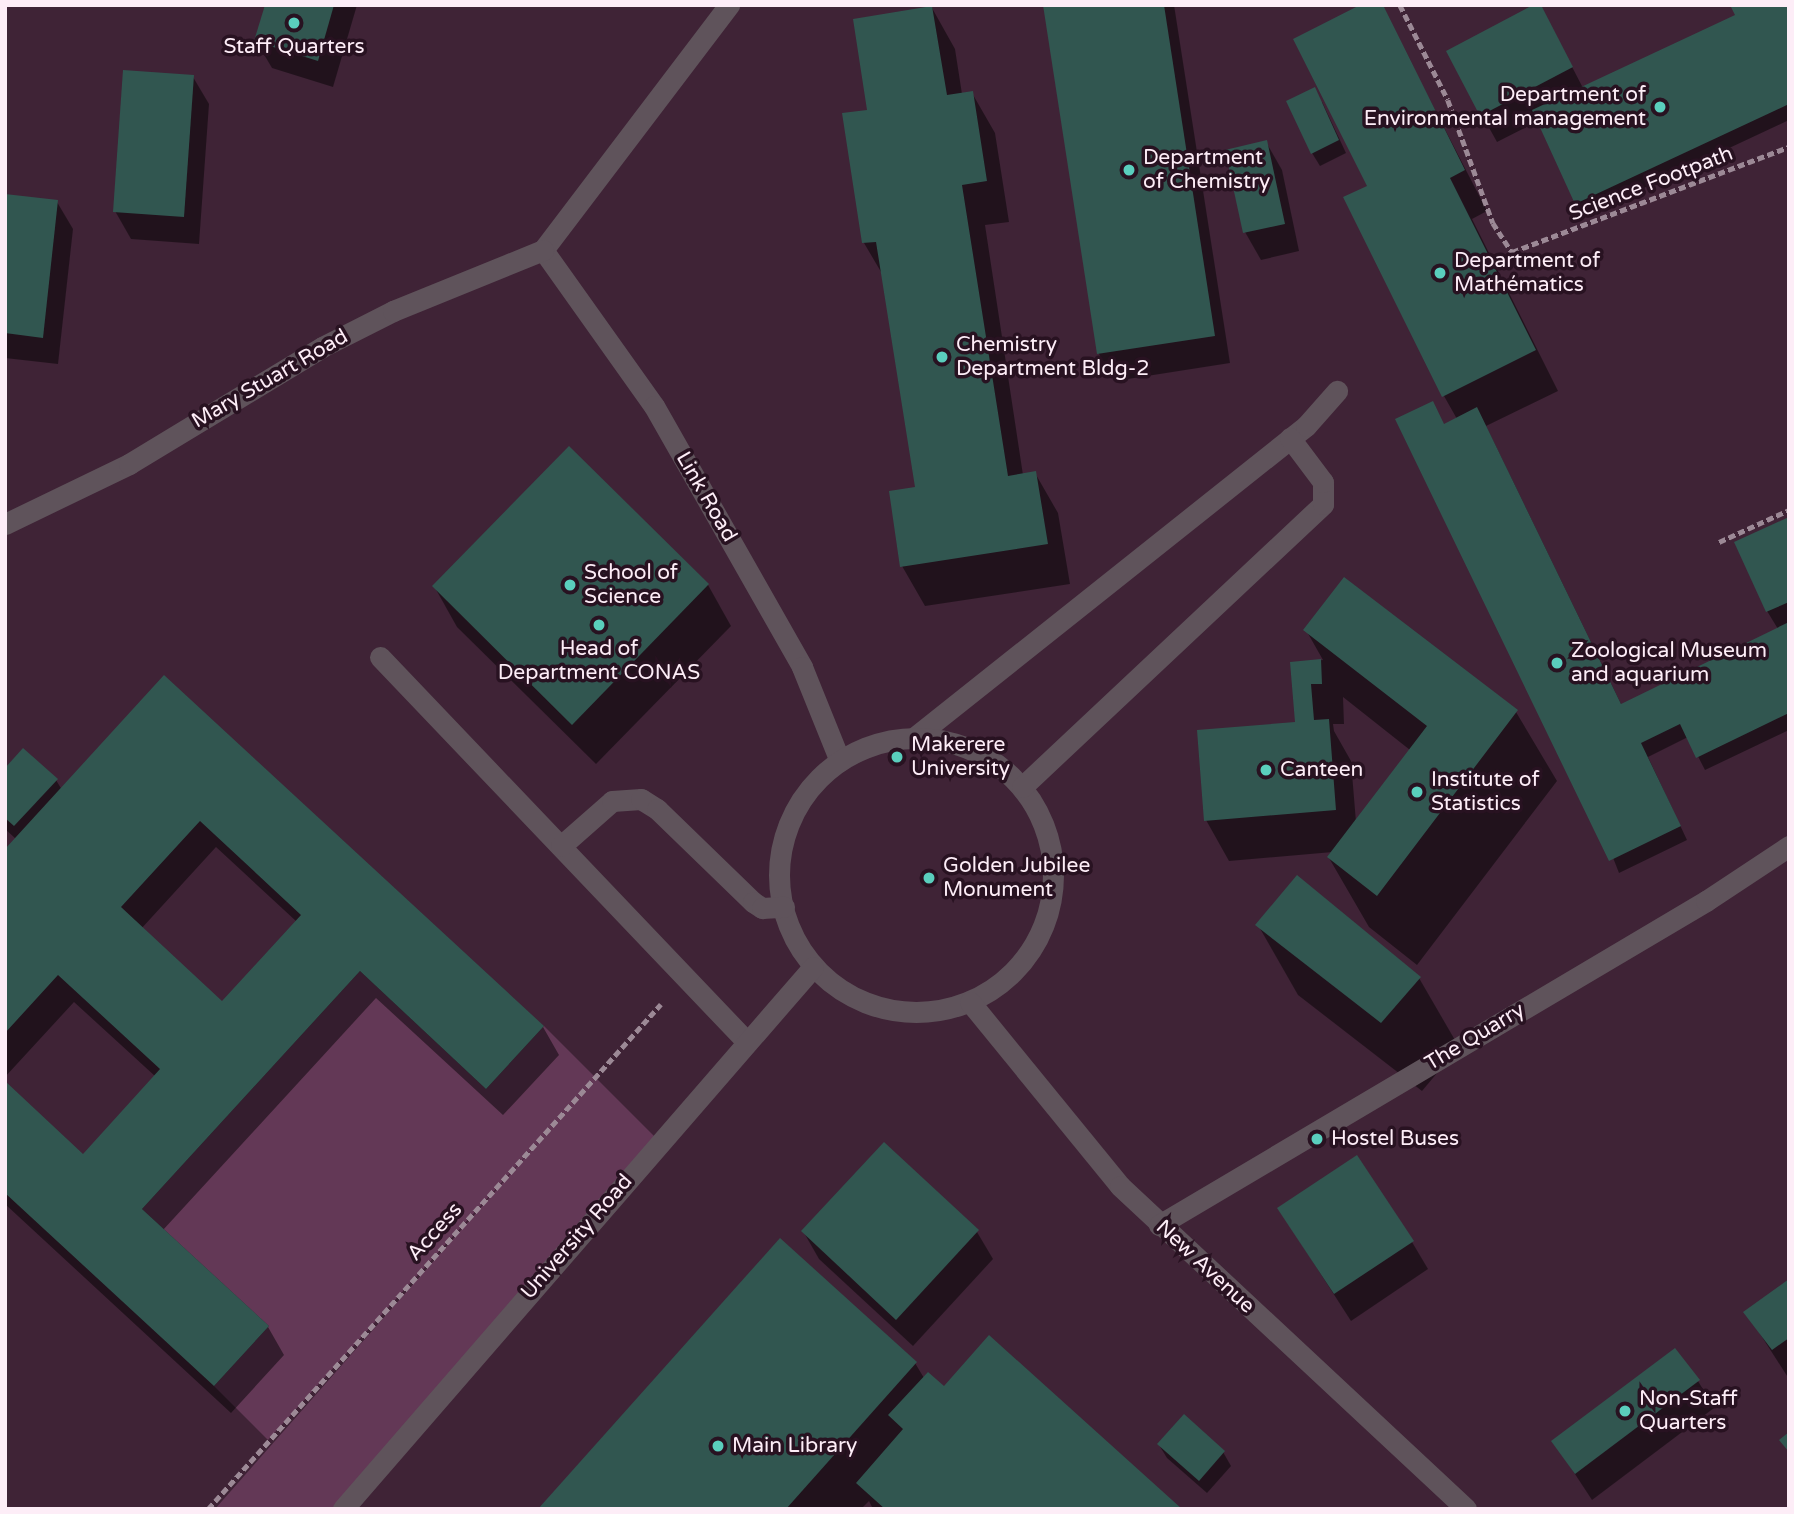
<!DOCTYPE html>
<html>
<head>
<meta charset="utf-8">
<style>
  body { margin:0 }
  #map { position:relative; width:1794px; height:1514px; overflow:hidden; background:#321b2b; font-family:"Varela Round",sans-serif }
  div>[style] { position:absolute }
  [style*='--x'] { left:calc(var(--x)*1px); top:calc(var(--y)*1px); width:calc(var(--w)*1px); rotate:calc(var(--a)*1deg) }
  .built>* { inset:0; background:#3f2336 }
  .green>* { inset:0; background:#633856 }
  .shadow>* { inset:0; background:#0007 }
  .building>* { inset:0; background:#315650 }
  .path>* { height:4.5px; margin-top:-2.25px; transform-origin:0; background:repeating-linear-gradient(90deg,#9c8996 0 7px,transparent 0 10.5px) }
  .service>* { height:21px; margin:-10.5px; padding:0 10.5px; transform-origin:10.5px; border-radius:10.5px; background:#5f535b }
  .service>.ring { margin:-10.5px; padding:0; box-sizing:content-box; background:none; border:21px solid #5f535b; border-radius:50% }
  .dots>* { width:19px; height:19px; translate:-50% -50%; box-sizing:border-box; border:4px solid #281221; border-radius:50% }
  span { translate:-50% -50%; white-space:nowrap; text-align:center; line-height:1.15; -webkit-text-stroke:7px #281221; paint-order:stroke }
  .poi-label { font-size:21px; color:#fdedf7 }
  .right { translate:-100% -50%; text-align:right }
  .left { translate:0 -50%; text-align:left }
  .street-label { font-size:21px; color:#fdedf7 }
  .frame { position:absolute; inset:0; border:7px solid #fdedf7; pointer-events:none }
</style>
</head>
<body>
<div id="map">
  <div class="built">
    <i style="clip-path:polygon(5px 5px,1789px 5px,1789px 1509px,5px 1509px)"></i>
  </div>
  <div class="green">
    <i style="clip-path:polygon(360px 971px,486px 1089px,544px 1026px,660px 1142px,338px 1509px,215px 1509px,551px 1128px,268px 1440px,214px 1386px,269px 1326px,142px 1209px)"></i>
  </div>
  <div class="shadow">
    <i style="clip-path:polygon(267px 5px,357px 5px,333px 87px,272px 68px,256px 41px)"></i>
    <i style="clip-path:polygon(1045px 5px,1174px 5px,1230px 363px,1115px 381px,1099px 354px)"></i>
    <i style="clip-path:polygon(1381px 5px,1487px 211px,1472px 219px,1558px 391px,1486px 426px,1622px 706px,1778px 629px,1767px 611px,1789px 519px,1789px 730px,1705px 770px,1688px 737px,1648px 757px,1687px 840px,1619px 873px,1444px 426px,1457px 419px,1444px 396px,1369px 187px)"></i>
    <i style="clip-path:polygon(1789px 5px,1789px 120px,1584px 216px,1538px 121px,1497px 142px,1482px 115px,1554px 32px,1583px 88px)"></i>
    <i style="clip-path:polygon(932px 8px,955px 49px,962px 94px,972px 93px,995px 133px,1009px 222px,985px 225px,1023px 475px,1035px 473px,1058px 513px,1070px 584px,925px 606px,902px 566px,917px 489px,884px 277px,864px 243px,869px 111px)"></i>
    <i style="clip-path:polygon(193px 77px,209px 104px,199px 244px,131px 239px,115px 211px)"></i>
    <i style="clip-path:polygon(1322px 102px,1346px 153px,1320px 166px,1312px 153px)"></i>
    <i style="clip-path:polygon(1266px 142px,1282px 170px,1299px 251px,1261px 260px,1245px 232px)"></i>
    <i style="clip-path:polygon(5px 196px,57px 202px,73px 229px,58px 364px,5px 358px)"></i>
    <i style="clip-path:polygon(569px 448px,708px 585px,731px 626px,596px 764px,457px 627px,434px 586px)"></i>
    <i style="clip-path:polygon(evenodd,1306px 630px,1516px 712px,1557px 781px,1417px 965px,1369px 927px,1329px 858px,1333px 852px,1229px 861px,1206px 820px,1297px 723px,1292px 663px,1323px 660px,1306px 630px,1343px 697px,1410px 750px,1356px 822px,1351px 761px,1334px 731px,1333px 724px,1344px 724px,1343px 697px)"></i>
    <i style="clip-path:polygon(evenodd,164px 677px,543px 1027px,559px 1055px,503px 1115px,376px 998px,163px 1230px,268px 1327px,284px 1355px,231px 1413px,5px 1204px,5px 1084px,83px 1156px,156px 1077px,74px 1002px,5px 1077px,5px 851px,16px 839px,5px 829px,5px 770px,56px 780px,62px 790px,164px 677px,216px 847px,297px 922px,222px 1004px,141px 929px,216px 847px)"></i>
    <i style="clip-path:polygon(1258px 925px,1419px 978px,1459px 1047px,1422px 1091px,1298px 995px)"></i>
    <i style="clip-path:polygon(1279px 1209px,1412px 1242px,1428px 1269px,1351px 1321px)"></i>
    <i style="clip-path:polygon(803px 1231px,977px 1232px,993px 1259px,913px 1346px,819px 1259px)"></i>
    <i style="clip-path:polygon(1789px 1281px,1789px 1379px,1746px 1312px)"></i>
    <i style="clip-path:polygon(915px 1363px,924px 1378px,1179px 1509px,873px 1509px,869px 1501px,861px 1509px,540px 1509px)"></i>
    <i style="clip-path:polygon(1698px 1381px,1714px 1408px,1592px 1500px,1554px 1442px)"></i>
    <i style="clip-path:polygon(1159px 1445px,1223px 1452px,1231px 1466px,1207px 1493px,1167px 1458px)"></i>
  </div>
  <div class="building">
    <i style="clip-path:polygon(265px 5px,334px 5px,318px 61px,254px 41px)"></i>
    <i style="clip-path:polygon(1043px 5px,1164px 5px,1215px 336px,1097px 354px)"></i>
    <i style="clip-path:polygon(1360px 5px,1383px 5px,1465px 170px,1450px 178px,1536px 350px,1442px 397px,1343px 197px,1367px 186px,1293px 39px)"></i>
    <i style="clip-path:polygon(1533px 5px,1541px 5px,1573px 67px,1480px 116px,1446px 51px)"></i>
    <i style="clip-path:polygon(1730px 5px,1789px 5px,1789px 104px,1575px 204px,1532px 110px,1735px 15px)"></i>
    <i style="clip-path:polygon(932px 6px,947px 95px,973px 91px,987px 181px,962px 185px,1008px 476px,1036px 471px,1048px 544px,900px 567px,889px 491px,915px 487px,876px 242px,862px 243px,842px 113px,867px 110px,853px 19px)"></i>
    <i style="clip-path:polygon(123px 70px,194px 75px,184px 217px,113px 212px)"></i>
    <i style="clip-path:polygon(1315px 87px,1339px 140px,1311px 154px,1286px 101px)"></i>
    <i style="clip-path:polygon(1267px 140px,1285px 224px,1243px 233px,1225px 150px)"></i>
    <i style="clip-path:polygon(5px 194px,58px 200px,43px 338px,5px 333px)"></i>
    <i style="clip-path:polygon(1433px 401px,1444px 424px,1477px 407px,1621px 704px,1789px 622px,1789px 713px,1696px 758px,1680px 724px,1641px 743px,1681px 826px,1609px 861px,1395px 419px)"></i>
    <i style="clip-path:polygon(569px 446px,709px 584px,572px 725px,432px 586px)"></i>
    <i style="clip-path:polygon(1789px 517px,1789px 602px,1766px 612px,1734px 542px)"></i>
    <i style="clip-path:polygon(1344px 577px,1518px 710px,1377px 896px,1327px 857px,1427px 726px,1303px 630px)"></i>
    <i style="clip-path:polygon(1321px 659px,1322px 684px,1311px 684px,1314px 720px,1329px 719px,1336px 810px,1204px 821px,1197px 730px,1295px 722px,1290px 662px)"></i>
    <i style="clip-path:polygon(evenodd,164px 675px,544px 1026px,486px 1089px,360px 971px,142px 1209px,269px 1326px,214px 1386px,5px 1193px,5px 1081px,83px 1154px,160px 1069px,58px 975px,5px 1033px,5px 849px,164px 675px,200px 821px,301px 915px,222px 1001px,121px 907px,200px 821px)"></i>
    <i style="clip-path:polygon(23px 748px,58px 779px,14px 826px,5px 818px,5px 768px)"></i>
    <i style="clip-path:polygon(1297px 875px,1421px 977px,1381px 1023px,1255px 925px)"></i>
    <i style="clip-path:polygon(884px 1142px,979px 1230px,896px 1320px,801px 1231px)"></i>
    <i style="clip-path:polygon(1357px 1155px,1414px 1241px,1334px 1294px,1277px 1208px)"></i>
    <i style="clip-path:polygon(780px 1238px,917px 1362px,786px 1509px,538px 1509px)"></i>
    <i style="clip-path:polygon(1789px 1279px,1789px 1338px,1772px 1350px,1743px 1312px)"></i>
    <i style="clip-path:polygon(989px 1335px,1182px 1509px,885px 1509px,856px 1483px,903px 1429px,888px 1415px,928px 1372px,944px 1386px)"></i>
    <i style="clip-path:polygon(1675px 1348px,1700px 1380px,1575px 1474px,1551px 1441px)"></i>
    <i style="clip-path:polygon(1184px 1414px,1225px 1451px,1199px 1481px,1157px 1444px)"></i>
    <i style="clip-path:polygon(1789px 1432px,1789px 1452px,1779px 1440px)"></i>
  </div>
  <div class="path">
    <i style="--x:1400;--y:5;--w:106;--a:63.2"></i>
    <i style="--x:1448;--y:100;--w:131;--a:69.9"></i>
    <i style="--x:1493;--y:223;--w:35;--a:57"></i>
    <i style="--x:1512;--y:252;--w:296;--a:-20.8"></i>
    <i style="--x:1719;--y:542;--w:77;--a:-24.6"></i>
    <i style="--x:208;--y:1509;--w:678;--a:-48.11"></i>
  </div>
  <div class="service">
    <i style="--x:543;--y:250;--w:191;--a:54.6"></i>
    <i style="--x:654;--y:406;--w:300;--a:60.4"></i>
    <i style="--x:802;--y:667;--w:101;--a:68"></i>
    <i style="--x:543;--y:250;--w:308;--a:-52.8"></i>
    <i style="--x:5;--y:524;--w:138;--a:-25.8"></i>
    <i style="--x:129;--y:464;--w:226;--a:-31.2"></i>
    <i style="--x:322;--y:347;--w:80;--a:-26.9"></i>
    <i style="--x:393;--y:311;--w:162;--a:-22.1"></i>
    <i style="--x:380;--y:657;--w:532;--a:46.37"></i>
    <i style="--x:915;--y:737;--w:500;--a:-38.5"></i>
    <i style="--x:1306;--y:426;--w:47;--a:-48.5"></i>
    <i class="ring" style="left:779px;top:738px;width:253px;height:253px"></i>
    <i style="--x:1022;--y:787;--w:413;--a:-43.2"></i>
    <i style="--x:1323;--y:504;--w:22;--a:-90"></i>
    <i style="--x:1323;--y:482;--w:55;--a:-126.9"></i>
    <i style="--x:561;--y:846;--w:68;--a:-41.4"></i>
    <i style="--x:612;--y:801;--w:29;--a:-4"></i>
    <i style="--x:641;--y:799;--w:19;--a:32"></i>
    <i style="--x:657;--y:809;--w:134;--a:44.1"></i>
    <i style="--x:753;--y:902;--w:11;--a:34"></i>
    <i style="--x:762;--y:908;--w:22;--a:-3"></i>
    <i style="--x:970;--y:1002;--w:237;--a:50.8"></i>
    <i style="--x:1120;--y:1186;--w:473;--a:43"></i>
    <i style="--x:1159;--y:1225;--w:636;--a:-30.64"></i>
    <i style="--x:1706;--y:901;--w:100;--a:-33.5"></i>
    <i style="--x:343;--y:1509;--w:717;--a:-49.07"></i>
  </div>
  <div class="dots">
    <i style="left:294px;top:23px;background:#5acebd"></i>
    <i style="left:1660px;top:107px;background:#5acebd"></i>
    <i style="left:1129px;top:170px;background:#5acebd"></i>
    <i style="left:1440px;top:273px;background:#5acebd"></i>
    <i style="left:942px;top:357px;background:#5acebd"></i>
    <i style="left:570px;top:585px;background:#5acebd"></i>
    <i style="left:599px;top:625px;background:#5acebd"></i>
    <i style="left:1557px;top:663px;background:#5acebd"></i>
    <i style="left:897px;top:757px;background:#5acebd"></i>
    <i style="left:1266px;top:770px;background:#5acebd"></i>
    <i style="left:1417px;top:792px;background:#5acebd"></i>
    <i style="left:929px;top:878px;background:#5acebd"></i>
    <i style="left:1317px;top:1139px;background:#5acebd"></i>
    <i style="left:1625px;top:1411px;background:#5acebd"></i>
    <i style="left:718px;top:1446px;background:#5acebd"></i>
  </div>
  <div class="poi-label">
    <span style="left:294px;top:47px">Staff Quarters</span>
    <span class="right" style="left:1646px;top:107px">Department of<br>Environmental management</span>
    <span class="left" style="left:1143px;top:170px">Department<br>of Chemistry</span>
    <span class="left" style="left:1454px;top:273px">Department of<br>Mathématics</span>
    <span class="left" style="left:956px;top:357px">Chemistry<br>Department Bldg-2</span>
    <span class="left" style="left:584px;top:585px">School of<br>Science</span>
    <span style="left:599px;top:661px">Head of<br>Department CONAS</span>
    <span class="left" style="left:1571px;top:663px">Zoological Museum<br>and aquarium</span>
    <span class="left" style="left:911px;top:757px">Makerere<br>University</span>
    <span class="left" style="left:1280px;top:770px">Canteen</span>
    <span class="left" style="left:1431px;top:792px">Institute of<br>Statistics</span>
    <span class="left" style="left:943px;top:878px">Golden Jubilee<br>Monument</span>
    <span class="left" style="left:1331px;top:1139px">Hostel Buses</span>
    <span class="left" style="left:1639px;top:1411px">Non-Staff<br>Quarters</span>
    <span class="left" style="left:732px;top:1446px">Main Library</span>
  </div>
  <div class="street-label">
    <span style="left:1651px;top:184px;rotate:-21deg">Science Footpath</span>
    <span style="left:270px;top:379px;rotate:-30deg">Mary Stuart Road</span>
    <span style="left:706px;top:497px;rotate:60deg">Link Road</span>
    <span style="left:1475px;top:1037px;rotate:-31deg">The Quarry</span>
    <span style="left:435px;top:1232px;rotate:-48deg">Access</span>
    <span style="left:577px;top:1237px;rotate:-49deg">University Road</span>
    <span style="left:1205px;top:1267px;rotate:43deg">New Avenue</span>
  </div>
  <div class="frame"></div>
</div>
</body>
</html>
